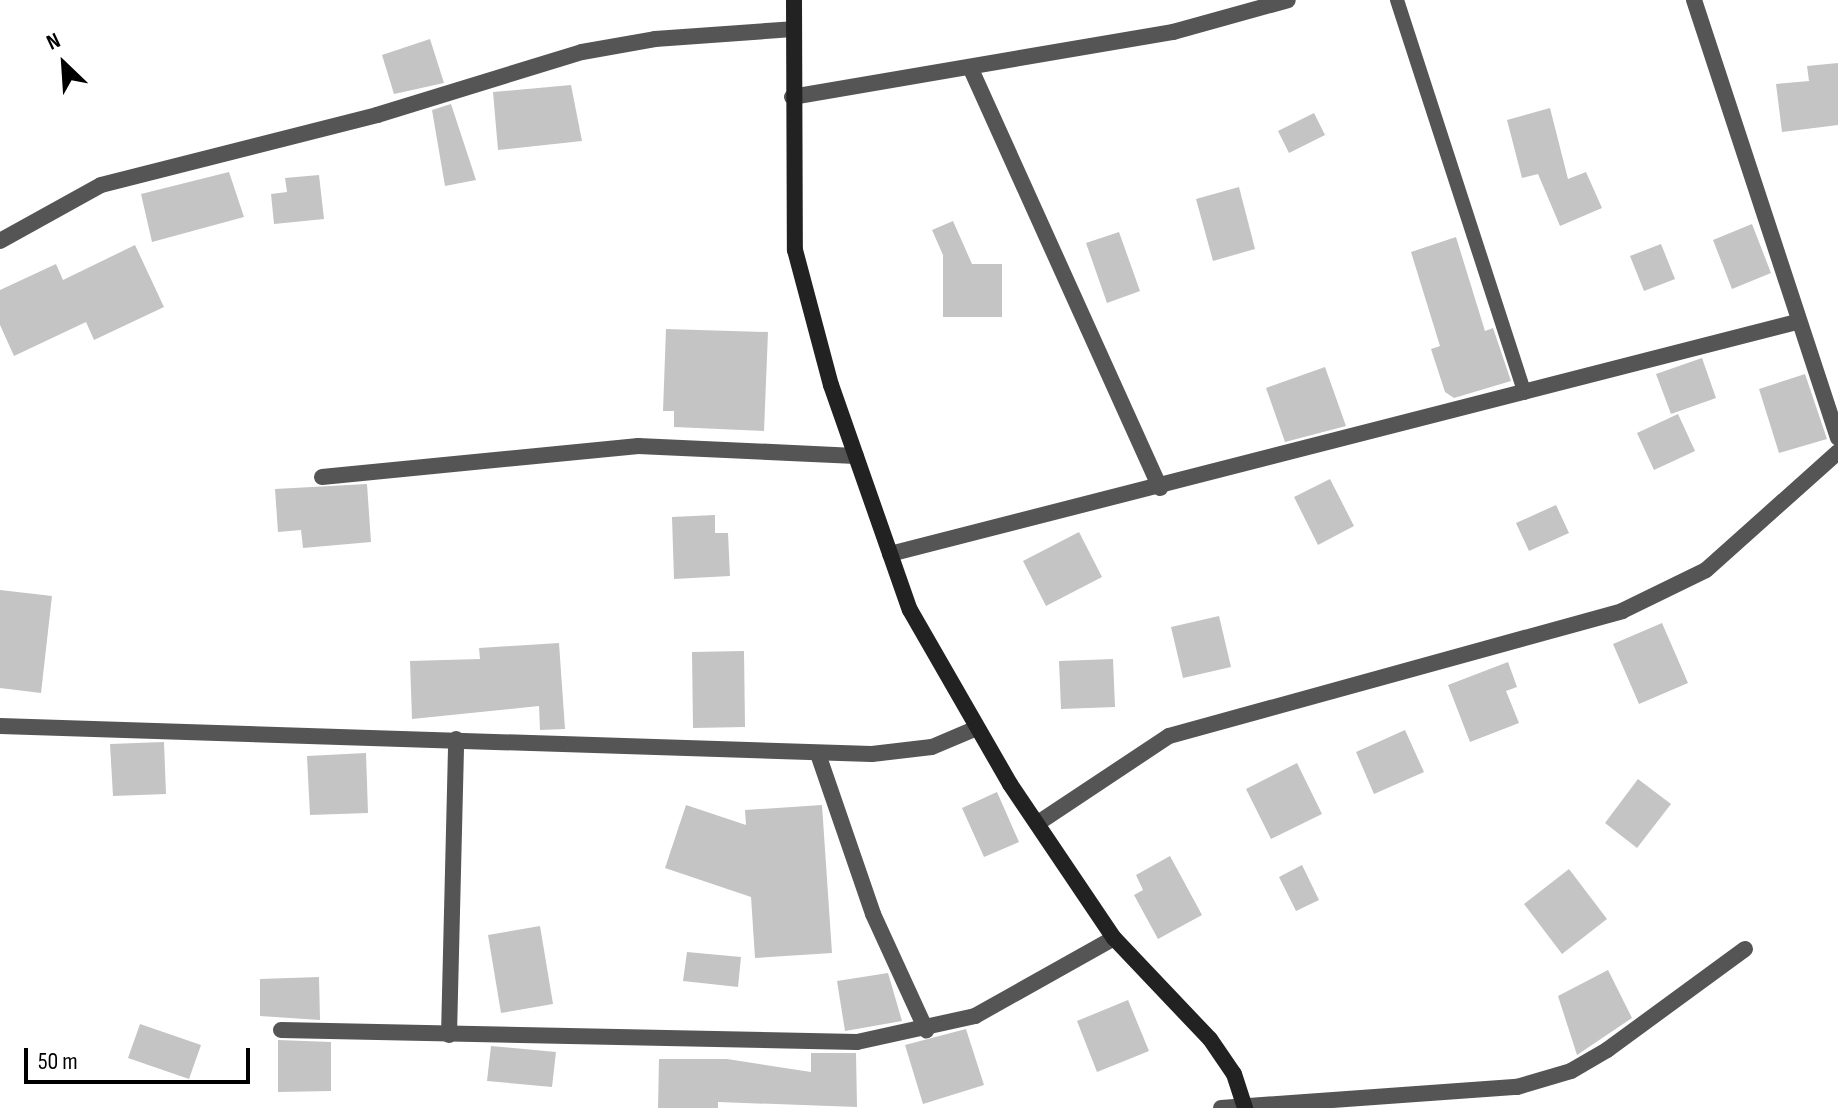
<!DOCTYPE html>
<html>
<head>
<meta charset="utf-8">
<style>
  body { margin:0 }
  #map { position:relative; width:1838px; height:1108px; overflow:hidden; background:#fff; font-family:"Sofia Sans Condensed",sans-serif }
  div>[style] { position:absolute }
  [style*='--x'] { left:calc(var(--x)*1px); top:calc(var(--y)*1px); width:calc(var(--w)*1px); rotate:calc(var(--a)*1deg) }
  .building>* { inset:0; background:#c4c4c4 }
  .lane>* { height:14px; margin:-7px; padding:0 7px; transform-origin:7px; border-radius:7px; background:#555 }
  .street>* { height:16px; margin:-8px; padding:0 8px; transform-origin:8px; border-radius:8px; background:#555 }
  .secondary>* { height:16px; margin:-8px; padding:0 8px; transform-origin:8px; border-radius:8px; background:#222 }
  span { translate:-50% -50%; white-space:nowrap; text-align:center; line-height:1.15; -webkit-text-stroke:7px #fff; paint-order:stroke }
  .north { position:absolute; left:24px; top:24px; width:80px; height:80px; -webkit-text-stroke:6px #fff; paint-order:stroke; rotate:335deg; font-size:22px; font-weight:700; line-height:32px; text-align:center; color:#000 }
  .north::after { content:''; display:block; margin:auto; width:28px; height:36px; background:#000; clip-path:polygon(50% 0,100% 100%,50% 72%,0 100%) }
  .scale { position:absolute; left:24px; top:1048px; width:226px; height:36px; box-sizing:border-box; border:4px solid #000; border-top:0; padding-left:10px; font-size:24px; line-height:28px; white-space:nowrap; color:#000; -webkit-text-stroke:6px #fff; paint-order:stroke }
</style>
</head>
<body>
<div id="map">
  <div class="building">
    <i style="clip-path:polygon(430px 39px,444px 83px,394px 94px,382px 55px)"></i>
    <i style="clip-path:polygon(1838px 63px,1838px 125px,1782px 132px,1776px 84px,1809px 81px,1807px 66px)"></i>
    <i style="clip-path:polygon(571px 85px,582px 141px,498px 150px,493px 92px)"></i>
    <i style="clip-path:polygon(451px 104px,476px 180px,445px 186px,432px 110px)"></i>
    <i style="clip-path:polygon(1550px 108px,1568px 179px,1586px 172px,1602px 208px,1560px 226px,1538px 174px,1522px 178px,1507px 120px)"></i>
    <i style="clip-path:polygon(1314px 113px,1325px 135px,1289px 153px,1278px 131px)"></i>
    <i style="clip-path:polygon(229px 172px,244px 217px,152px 242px,141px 194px)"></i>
    <i style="clip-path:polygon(319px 175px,324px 219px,274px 224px,271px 194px,287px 192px,285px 178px)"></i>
    <i style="clip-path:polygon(1239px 187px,1255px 249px,1213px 261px,1196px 199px)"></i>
    <i style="clip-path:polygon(953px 221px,972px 264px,1002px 264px,1002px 317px,943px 317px,943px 255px,932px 230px)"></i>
    <i style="clip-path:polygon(1752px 224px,1771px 273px,1732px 289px,1713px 240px)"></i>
    <i style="clip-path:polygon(1119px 232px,1140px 291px,1107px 303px,1086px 243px)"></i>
    <i style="clip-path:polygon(1456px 237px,1485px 331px,1493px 328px,1511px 381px,1454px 398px,1445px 392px,1431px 349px,1440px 346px,1411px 252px)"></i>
    <i style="clip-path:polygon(1661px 244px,1675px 279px,1644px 291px,1630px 256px)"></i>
    <i style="clip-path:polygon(135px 245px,164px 307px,94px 340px,86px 322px,14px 356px,0 325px,0 290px,56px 264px,63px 280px)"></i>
    <i style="clip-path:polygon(666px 329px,768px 332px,764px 431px,674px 427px,674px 411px,663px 411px)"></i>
    <i style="clip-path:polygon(1702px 358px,1716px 398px,1671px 414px,1656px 374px)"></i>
    <i style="clip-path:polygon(1325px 367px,1346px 426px,1285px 442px,1266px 388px)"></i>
    <i style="clip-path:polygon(1805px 374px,1827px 439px,1779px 453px,1759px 389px)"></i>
    <i style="clip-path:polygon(1678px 414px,1695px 451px,1654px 470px,1637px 433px)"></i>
    <i style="clip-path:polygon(1330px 479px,1354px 526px,1318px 545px,1294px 497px)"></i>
    <i style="clip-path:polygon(367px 484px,371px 542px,303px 548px,301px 530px,278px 532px,275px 489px)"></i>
    <i style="clip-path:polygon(1556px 505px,1569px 533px,1529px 551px,1516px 523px)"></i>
    <i style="clip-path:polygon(715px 515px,715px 533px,728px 533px,730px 576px,674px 579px,672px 517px)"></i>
    <i style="clip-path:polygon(1079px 532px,1102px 577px,1046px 606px,1023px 561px)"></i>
    <i style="clip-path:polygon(0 590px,52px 596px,41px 693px,0 688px)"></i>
    <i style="clip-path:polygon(1219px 616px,1231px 667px,1183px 678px,1171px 627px)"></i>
    <i style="clip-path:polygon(1662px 623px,1688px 683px,1639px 704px,1613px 644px)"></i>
    <i style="clip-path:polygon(559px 643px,565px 729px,540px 730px,539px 706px,412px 719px,410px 661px,480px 659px,479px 648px)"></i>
    <i style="clip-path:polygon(744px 651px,745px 727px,693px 728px,692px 652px)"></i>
    <i style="clip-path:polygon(1113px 659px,1115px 707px,1061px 709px,1059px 661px)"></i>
    <i style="clip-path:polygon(1508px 662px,1517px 687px,1506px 691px,1519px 723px,1470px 742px,1448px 685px)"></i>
    <i style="clip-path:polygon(1405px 730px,1424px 772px,1374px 794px,1356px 752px)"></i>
    <i style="clip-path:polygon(164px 742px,166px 794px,113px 796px,110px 744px)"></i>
    <i style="clip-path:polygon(366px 753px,368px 813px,310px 815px,307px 756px)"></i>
    <i style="clip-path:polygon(1297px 763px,1322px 814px,1271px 839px,1246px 789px)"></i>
    <i style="clip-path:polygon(1638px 779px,1671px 804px,1637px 848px,1605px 823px)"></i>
    <i style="clip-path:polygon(997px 792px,1019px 842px,984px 857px,962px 808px)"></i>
    <i style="clip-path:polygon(686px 805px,746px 825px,745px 810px,822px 805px,832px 953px,755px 958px,751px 897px,665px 868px)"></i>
    <i style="clip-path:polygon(1170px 856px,1202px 915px,1158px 939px,1134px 895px,1143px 890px,1136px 875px)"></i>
    <i style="clip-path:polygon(1302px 865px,1319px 900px,1296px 911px,1279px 877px)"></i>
    <i style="clip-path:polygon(1569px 869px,1607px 919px,1562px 954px,1524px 904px)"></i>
    <i style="clip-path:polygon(540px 926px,553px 1004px,501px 1013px,488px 935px)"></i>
    <i style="clip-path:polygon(687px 952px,741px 957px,738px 987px,683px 981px)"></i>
    <i style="clip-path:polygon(1608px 970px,1632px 1018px,1577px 1055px,1558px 996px)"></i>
    <i style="clip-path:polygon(888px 973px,902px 1021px,845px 1031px,837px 981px)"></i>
    <i style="clip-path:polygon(319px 977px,320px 1020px,260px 1016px,260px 979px)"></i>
    <i style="clip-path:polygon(1128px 1000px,1149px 1051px,1097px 1072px,1077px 1021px)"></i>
    <i style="clip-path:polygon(140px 1024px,201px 1045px,189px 1079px,128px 1058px)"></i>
    <i style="clip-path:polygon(966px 1029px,984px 1085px,923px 1104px,905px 1045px)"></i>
    <i style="clip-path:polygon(278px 1040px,331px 1042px,331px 1091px,278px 1092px)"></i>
    <i style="clip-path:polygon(491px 1046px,556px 1052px,552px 1087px,487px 1081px)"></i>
    <i style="clip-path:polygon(811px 1053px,856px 1053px,857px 1107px,718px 1102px,718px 1108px,658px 1108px,659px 1059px,727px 1059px,811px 1072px)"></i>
  </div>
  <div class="lane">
    <i style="--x:1397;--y:0;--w:413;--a:72"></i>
  </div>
  <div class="street">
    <i style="--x:1694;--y:0;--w:461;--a:71.8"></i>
    <i style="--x:970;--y:67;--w:462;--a:65.7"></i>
    <i style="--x:792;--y:97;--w:387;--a:-9.7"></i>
    <i style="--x:1173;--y:32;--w:119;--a:-15.5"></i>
    <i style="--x:0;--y:241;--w:115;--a:-29"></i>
    <i style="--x:101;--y:185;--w:285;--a:-14.2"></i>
    <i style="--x:377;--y:115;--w:214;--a:-17.1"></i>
    <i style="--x:582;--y:52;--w:74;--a:-10.1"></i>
    <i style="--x:655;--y:39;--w:138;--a:-4.1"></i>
    <i style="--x:322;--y:477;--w:318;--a:-5.6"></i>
    <i style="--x:638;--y:446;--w:218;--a:2.6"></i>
    <i style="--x:890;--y:554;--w:936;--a:-14.35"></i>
    <i style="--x:0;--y:726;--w:872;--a:1.84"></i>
    <i style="--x:872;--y:754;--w:60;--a:-6.7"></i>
    <i style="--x:932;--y:747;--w:49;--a:-22.9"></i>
    <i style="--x:818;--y:754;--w:169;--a:71"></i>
    <i style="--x:873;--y:914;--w:128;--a:65.4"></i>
    <i style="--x:1038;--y:823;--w:157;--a:-33.6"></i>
    <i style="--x:1169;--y:736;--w:470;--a:-15.4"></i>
    <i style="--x:1622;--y:611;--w:93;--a:-26"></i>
    <i style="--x:1706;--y:570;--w:177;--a:-41.8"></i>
    <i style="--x:281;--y:1030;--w:576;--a:1.19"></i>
    <i style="--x:857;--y:1042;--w:121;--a:-12.4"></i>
    <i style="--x:975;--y:1016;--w:159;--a:-29.3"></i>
    <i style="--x:449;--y:1035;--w:296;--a:-88.6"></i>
    <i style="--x:1221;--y:1108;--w:297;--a:-4.1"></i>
    <i style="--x:1517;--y:1087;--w:56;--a:-16.5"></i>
    <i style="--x:1571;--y:1071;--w:42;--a:-30.3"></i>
    <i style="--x:1607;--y:1050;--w:171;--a:-36.2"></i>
  </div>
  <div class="secondary">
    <i style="--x:794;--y:0;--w:250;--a:89.8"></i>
    <i style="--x:795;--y:250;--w:140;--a:75.1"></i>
    <i style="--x:831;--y:385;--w:238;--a:70.7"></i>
    <i style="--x:910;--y:610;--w:201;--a:60.1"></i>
    <i style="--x:1010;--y:784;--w:186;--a:56"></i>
    <i style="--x:1114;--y:938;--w:139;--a:46.5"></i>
    <i style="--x:1210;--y:1039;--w:42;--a:55.6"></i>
    <i style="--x:1234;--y:1074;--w:36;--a:72"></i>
  </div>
  <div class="north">N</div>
  <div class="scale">50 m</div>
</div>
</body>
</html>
